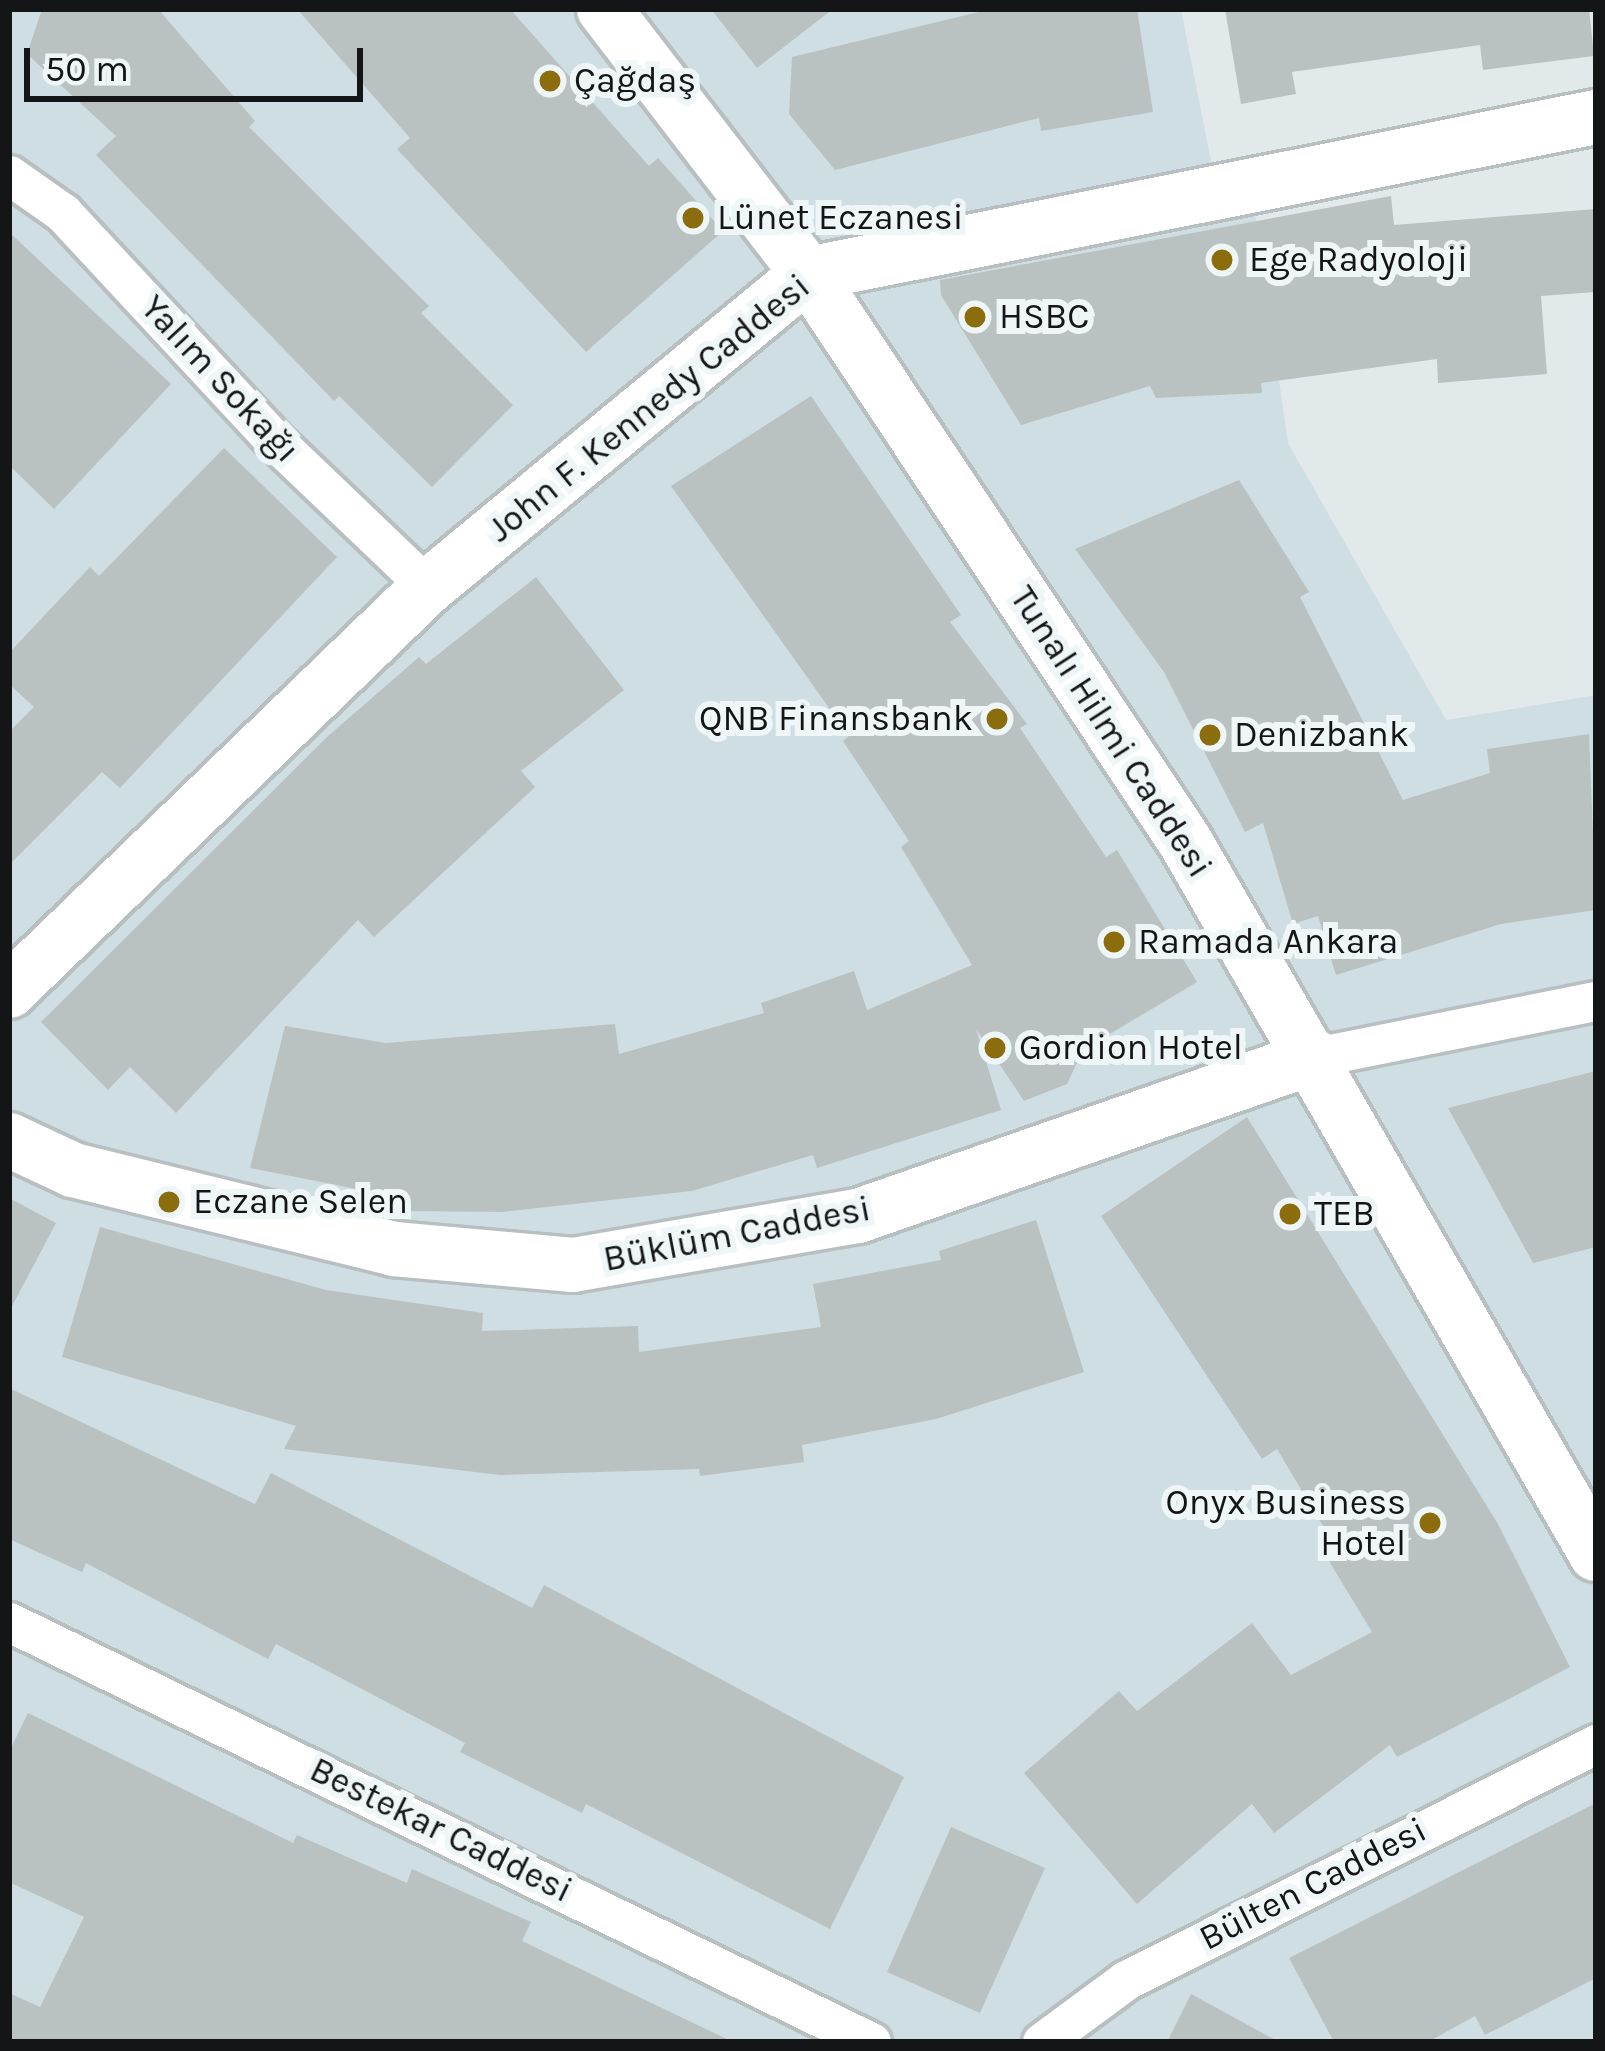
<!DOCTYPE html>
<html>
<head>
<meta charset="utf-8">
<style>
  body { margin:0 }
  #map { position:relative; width:1605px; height:2051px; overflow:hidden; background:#e2e9ea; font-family:Karla,sans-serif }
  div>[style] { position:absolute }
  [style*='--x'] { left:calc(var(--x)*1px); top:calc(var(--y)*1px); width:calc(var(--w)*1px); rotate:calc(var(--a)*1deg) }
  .built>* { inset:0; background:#cfdee3 }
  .building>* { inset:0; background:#bac1c1 }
  .roads { filter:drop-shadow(3px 0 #b8bfc1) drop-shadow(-3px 0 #b8bfc1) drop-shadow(0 3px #b8bfc1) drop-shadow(0 -3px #b8bfc1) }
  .street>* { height:39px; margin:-19.5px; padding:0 19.5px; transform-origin:19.5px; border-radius:19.5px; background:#fff }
  .secondary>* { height:54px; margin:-27px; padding:0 27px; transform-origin:27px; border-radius:27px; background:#fff }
  .dots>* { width:33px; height:33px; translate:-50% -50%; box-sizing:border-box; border:6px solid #eff6f8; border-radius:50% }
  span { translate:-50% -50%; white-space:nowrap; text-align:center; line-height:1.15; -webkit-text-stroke:12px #eff6f8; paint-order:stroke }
  .poi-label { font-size:36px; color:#131516 }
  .left { translate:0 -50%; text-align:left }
  .right { translate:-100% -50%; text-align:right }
  .street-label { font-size:36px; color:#131516 }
  .frame { position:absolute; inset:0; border:12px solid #131516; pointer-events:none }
  .scale { position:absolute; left:24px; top:48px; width:339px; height:54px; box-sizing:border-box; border:6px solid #131516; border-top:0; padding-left:15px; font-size:36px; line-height:42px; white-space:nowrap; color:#131516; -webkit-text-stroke:9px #eff6f8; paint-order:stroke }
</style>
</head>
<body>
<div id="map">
  <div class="built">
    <i style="clip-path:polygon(9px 9px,1181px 9px,1217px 192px,1251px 186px,1288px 443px,1446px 720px,1596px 695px,1596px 2042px,9px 2042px)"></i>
  </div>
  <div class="building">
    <i style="clip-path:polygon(42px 9px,158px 9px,255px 121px,249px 127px,429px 306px,421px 313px,513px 405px,432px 487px,339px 396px,334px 401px,96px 155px,116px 136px,27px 54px)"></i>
    <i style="clip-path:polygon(297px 9px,510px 9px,649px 166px,658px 158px,723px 231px,586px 352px,397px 149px,410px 138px)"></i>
    <i style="clip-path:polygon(711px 9px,833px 9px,757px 68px)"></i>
    <i style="clip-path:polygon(991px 9px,1137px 9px,1153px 112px,1041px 131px,1039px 118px,835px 170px,789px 114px,792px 57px)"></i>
    <i style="clip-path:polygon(1225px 9px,1589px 9px,1594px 56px,1483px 70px,1480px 45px,1292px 72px,1296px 94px,1241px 104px)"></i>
    <i style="clip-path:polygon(1391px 196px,1394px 225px,1596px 209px,1596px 292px,1541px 296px,1547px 374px,1438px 383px,1437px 359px,1261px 383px,1262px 393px,1156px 398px,1150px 386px,1021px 425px,941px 295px,940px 280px)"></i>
    <i style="clip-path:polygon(9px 232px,171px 384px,54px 509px,9px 465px)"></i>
    <i style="clip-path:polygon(811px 396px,961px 615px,950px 622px,1027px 724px,1020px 728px,1106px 857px,1117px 850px,1197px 982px,1083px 1050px,1067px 1084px,1024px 1101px,976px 1029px,1001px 1110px,817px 1168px,813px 1155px,692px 1191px,502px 1212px,407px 1211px,407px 1199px,250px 1168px,285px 1026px,386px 1043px,615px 1024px,619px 1054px,764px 1013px,761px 1003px,854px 971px,867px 1010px,972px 965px,901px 847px,909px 841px,843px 741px,849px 736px,671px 486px)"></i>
    <i style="clip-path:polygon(224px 448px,337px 557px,120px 788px,102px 772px,9px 865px,9px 732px,34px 707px,9px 684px,9px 653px,90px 567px,99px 576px)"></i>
    <i style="clip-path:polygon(1239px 480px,1309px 592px,1300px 597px,1403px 800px,1490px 773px,1487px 749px,1589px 734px,1596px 910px,1501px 924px,1336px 975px,1318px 916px,1293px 924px,1263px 823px,1245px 832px,1164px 672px,1075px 549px)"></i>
    <i style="clip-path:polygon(536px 577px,624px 690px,521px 771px,535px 787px,374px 937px,358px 920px,176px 1113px,130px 1067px,108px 1090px,41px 1022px,327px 737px,419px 657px,426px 664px)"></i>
    <i style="clip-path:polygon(1596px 1071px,1596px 1247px,1533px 1263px,1448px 1108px)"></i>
    <i style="clip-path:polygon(1247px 1117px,1498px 1524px,1570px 1667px,1397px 1757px,1390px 1745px,1274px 1833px,1252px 1804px,1137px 1904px,1024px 1773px,1119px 1691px,1137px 1711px,1252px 1623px,1291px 1675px,1372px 1632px,1321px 1548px,1332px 1541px,1277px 1449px,1262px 1459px,1101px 1216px)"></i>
    <i style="clip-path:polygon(9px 1198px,56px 1223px,9px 1312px)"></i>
    <i style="clip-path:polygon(1036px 1220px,1084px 1372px,936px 1419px,802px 1445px,804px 1462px,700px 1476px,699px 1469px,500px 1475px,284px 1449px,296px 1426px,62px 1357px,100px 1227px,326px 1290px,483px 1313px,482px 1331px,638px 1326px,639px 1352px,821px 1327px,813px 1284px,941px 1260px,939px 1251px)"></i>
    <i style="clip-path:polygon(9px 1388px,255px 1504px,271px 1473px,532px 1608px,544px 1585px,904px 1777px,830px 1929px,586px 1804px,582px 1813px,460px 1752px,465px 1743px,276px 1644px,268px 1659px,86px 1563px,82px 1572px,9px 1539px)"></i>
    <i style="clip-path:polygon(28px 1713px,293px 1843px,297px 1835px,407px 1883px,412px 1869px,531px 1922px,522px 1941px,733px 2042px,9px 2042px,9px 1993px,40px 2007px,84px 1917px,9px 1882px,9px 1752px)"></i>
    <i style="clip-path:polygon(1596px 1803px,1596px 1978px,1485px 2035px,1475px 2016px,1428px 2042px,1334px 2042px,1289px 1958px)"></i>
    <i style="clip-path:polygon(951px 1827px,1045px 1868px,980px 2013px,887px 1972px)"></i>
    <i style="clip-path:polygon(1191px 1994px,1279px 2042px,1167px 2042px)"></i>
  </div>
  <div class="roads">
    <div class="street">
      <i style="--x:9;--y:175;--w:66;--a:35.1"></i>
      <i style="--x:63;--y:213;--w:309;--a:47.1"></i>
      <i style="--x:273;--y:439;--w:214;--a:43.7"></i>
      <i style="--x:1315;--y:1057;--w:287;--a:-11.3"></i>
      <i style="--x:9;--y:1622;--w:959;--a:25.98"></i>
      <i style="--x:1042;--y:2042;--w:104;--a:-36.4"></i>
      <i style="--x:1126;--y:1980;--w:526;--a:-26.66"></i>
    </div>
    <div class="secondary">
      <i style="--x:604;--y:9;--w:334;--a:52.4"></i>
      <i style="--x:808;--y:274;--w:683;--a:56.4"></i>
      <i style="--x:1186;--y:843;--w:821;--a:60.03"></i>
      <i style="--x:9;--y:991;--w:582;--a:-43.96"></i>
      <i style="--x:428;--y:587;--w:492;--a:-39.5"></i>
      <i style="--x:808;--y:274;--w:803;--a:-11.27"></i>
      <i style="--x:9;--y:1140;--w:71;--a:25.1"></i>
      <i style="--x:73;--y:1170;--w:331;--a:13.8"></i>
      <i style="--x:394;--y:1249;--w:180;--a:5.1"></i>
      <i style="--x:573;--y:1265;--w:289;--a:-9.8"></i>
      <i style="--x:858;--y:1216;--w:484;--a:-19.2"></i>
    </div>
  </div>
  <div class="dots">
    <i style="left:550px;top:81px;background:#8b6d0e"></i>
    <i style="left:693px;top:218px;background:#8b6d0e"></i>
    <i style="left:1222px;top:260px;background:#8b6d0e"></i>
    <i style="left:975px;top:317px;background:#8b6d0e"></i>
    <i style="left:997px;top:719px;background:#8b6d0e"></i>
    <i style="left:1210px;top:735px;background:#8b6d0e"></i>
    <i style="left:1114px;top:942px;background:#8b6d0e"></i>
    <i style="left:995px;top:1048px;background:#8b6d0e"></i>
    <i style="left:169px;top:1202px;background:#8b6d0e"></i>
    <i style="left:1290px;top:1214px;background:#8b6d0e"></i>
    <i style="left:1430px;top:1523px;background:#8b6d0e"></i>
  </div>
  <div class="poi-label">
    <span class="left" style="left:574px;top:81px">Çağdaş</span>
    <span class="left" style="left:717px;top:218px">Lünet Eczanesi</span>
    <span class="left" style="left:1249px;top:260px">Ege Radyoloji</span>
    <span class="left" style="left:999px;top:317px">HSBC</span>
    <span class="right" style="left:973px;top:719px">QNB Finansbank</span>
    <span class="left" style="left:1234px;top:735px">Denizbank</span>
    <span class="left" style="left:1138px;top:942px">Ramada Ankara</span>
    <span class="left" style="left:1019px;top:1048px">Gordion Hotel</span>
    <span class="left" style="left:193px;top:1202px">Eczane Selen</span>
    <span class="left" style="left:1314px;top:1214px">TEB</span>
    <span class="right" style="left:1406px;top:1523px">Onyx Business<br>Hotel</span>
  </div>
  <div class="street-label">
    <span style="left:220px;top:379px;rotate:47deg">Yalım Sokağı</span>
    <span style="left:649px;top:408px;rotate:-39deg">John F. Kennedy Caddesi</span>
    <span style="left:1111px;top:732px;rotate:57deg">Tunalı Hilmi Caddesi</span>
    <span style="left:737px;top:1234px;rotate:-11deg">Büklüm Caddesi</span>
    <span style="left:441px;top:1830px;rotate:26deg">Bestekar Caddesi</span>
    <span style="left:1313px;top:1884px;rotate:-27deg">Bülten Caddesi</span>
  </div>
  <div class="frame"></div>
  <div class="scale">50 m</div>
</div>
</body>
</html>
